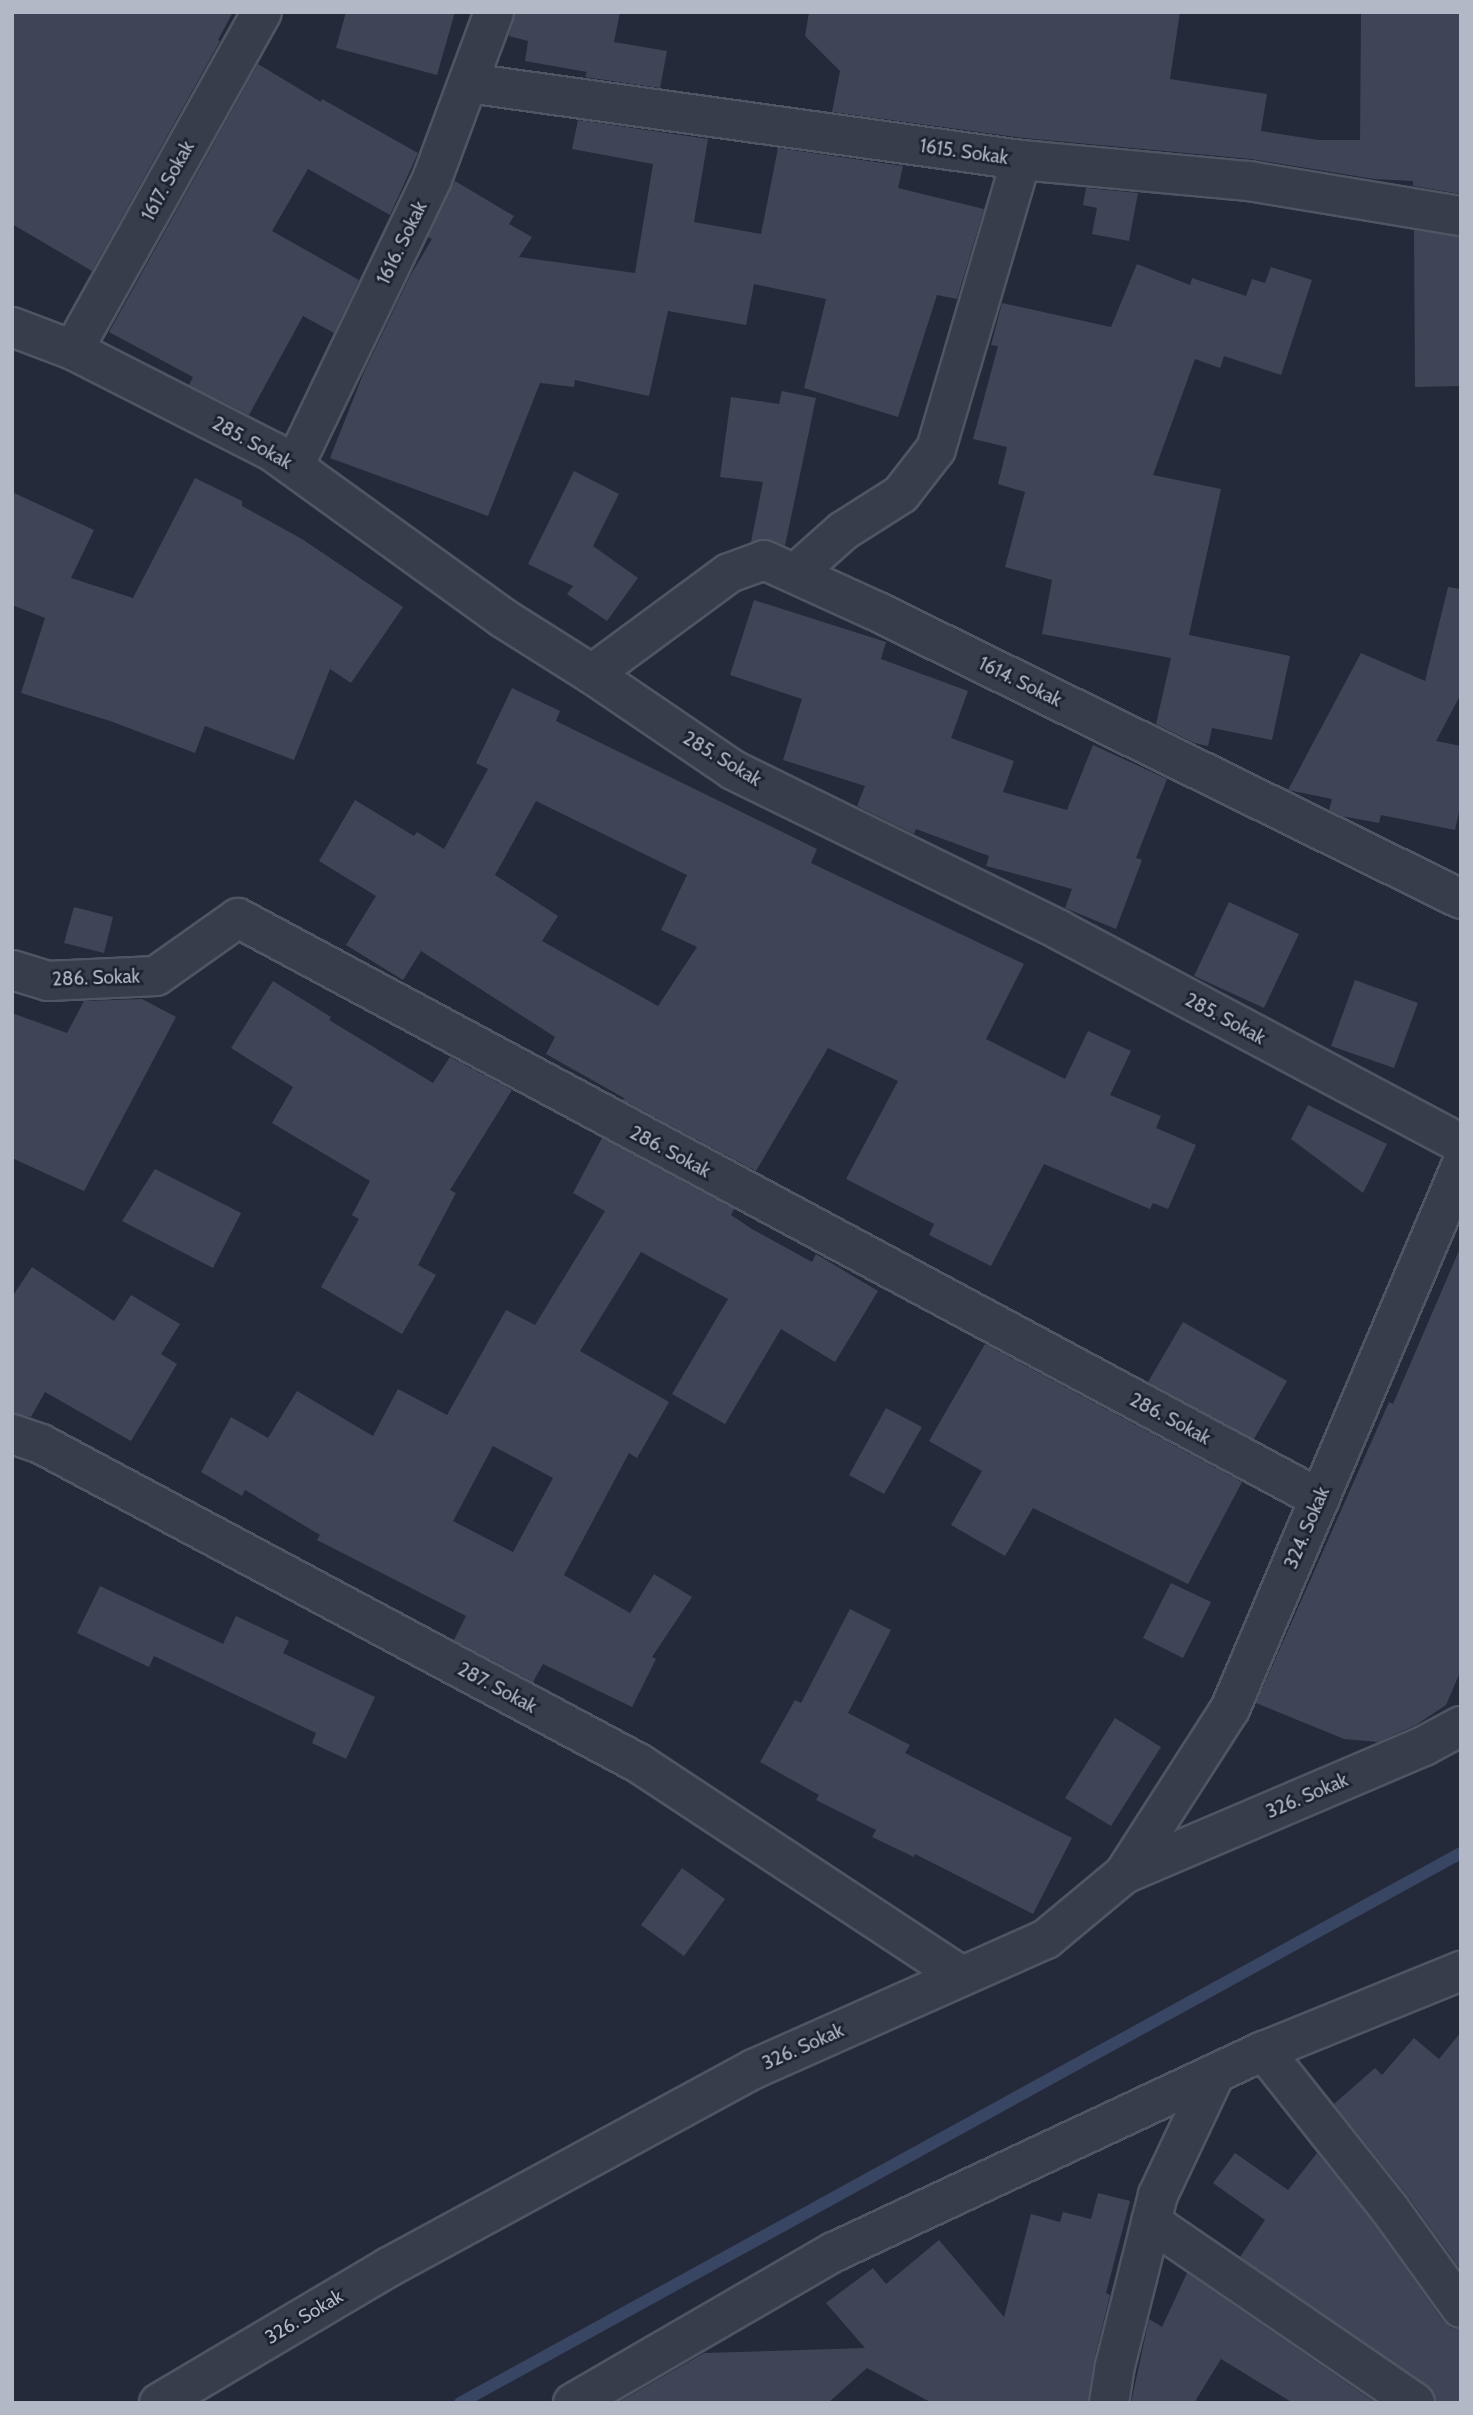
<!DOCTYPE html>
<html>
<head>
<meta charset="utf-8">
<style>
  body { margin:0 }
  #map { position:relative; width:1473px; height:2415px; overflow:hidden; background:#242a3a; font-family:Cabin,sans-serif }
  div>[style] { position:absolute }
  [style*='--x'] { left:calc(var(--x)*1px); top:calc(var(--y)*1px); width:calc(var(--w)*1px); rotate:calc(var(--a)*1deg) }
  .stream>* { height:12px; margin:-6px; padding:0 6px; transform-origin:6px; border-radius:6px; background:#394663 }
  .building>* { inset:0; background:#3e4557 }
  .roads { filter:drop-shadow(2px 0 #4f5562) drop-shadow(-2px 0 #4f5562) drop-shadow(0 2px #4f5562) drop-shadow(0 -2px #4f5562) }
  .minor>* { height:38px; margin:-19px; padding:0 19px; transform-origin:19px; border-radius:19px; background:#373d4b }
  span { translate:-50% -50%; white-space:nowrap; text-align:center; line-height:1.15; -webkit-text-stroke:5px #1c222f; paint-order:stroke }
  .street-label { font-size:19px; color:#b3b8c6 }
  .frame { position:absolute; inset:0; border:14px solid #b3b8c6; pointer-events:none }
</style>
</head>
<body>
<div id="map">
  <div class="stream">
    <i style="--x:460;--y:2403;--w:1142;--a:-28.79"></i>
  </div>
  <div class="building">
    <i style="clip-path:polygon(12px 12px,233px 12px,218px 40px,220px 41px,92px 271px,12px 224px)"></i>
    <i style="clip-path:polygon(346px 12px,455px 12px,437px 75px,336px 48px)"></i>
    <i style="clip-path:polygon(515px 12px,620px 12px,614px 42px,667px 51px,660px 88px,585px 77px,587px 72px,525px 61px,528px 41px,509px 36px)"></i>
    <i style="clip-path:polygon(809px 12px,1180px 12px,1170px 79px,1267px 94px,1261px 131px,1318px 140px,1360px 140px,1361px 12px,1461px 12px,1461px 194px,1413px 186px,1413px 181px,1374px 179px,1251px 159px,1024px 138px,832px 112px,840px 71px,805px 36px)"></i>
    <i style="clip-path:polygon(258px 64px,321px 102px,322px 99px,418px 153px,390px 215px,308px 169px,272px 231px,359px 280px,334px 333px,303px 316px,249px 415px,189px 385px,193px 377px,109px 332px)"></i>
    <i style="clip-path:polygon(578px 120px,708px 139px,694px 222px,761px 234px,778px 148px,903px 166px,898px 188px,984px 209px,957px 299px,937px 295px,898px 417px,804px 388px,826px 299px,754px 284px,746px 325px,668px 311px,649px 396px,575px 380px,574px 387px,540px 383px,488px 516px,330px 458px,364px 372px,410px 276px,432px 239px,428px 237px,455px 181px,514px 216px,509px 224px,532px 237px,519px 257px,635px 273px,653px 164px,572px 149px)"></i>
    <i style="clip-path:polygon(1086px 188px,1138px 193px,1129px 241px,1092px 234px,1097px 208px,1083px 205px)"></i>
    <i style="clip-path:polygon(1414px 230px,1461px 237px,1461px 386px,1415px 387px)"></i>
    <i style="clip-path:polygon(1137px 264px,1190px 285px,1192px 278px,1246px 296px,1252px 279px,1265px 283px,1271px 267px,1312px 280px,1281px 375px,1224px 356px,1220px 368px,1195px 359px,1153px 475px,1221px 489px,1189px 635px,1290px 656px,1272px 740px,1212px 728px,1208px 746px,1194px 743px,1156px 724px,1171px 658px,1042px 634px,1052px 580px,1005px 567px,1025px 492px,998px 484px,1007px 447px,973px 439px,998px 346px,991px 345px,1002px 303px,1111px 327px)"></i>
    <i style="clip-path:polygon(782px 391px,816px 398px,785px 546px,772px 540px,751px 542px,763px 482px,720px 477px,731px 397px,779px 404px)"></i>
    <i style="clip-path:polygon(574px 471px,619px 494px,593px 546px,638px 578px,607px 621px,567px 594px,573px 586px,528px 564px)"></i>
    <i style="clip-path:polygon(195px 478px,242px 501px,242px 506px,302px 539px,403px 607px,351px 683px,330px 669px,294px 760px,205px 726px,195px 753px,110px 721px,21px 693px,45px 618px,12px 605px,12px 492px,94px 530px,71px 578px,133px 598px)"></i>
    <i style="clip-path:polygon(1448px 587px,1461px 589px,1461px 694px,1436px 741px,1461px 746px,1461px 803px,1455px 830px,1381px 815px,1379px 823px,1341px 816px,1329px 810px,1332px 799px,1288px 790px,1361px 653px,1425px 681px)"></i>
    <i style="clip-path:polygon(754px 600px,886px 642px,881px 659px,968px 691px,951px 738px,1014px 761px,1003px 792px,1067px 810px,1093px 745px,1167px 779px,1136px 858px,1142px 860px,1116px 929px,1065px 908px,1072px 889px,986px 866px,989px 856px,916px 829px,914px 834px,857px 806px,865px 786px,783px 760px,802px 699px,730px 675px)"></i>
    <i style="clip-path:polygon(evenodd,512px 688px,560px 711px,556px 721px,817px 849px,811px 863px,1024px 964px,986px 1039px,1065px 1079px,1088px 1031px,1131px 1051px,1110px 1095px,1161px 1116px,1156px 1128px,1196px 1145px,1168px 1209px,1153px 1203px,1150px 1209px,1044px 1164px,991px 1266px,929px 1235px,934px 1224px,846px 1179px,898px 1081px,828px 1048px,756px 1171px,623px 1100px,624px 1098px,546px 1054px,555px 1037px,421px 951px,403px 980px,346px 945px,376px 896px,319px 861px,355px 800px,414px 836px,417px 832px,444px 849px,488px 769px,476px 763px,512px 688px,536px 801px,687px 875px,661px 930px,697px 947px,658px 1006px,542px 941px,558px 916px,495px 875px,536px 801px)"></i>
    <i style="clip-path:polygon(1229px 902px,1299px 934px,1264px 1008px,1194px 976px)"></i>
    <i style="clip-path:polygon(74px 907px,113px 917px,104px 953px,64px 943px)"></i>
    <i style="clip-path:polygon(1355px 980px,1418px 1003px,1394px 1068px,1331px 1046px)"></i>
    <i style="clip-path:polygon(273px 981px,331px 1017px,329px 1020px,433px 1083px,450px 1057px,512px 1090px,450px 1190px,456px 1193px,418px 1265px,436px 1275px,402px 1334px,321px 1287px,359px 1219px,352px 1215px,370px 1181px,272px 1123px,293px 1087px,231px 1048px)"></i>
    <i style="clip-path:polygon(142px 999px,176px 1017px,84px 1191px,12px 1158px,12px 1013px,67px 1033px,84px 1001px)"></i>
    <i style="clip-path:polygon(1308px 1105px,1387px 1144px,1363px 1193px,1291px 1139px)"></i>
    <i style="clip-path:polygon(evenodd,602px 1138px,734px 1209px,731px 1215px,752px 1229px,812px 1262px,816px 1254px,878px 1291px,835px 1362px,781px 1329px,725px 1424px,672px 1394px,728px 1299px,641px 1252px,580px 1351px,669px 1402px,637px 1458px,629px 1453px,564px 1575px,630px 1613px,654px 1574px,692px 1597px,652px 1657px,656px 1659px,632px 1707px,543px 1664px,533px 1682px,454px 1640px,466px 1616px,317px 1540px,320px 1535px,245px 1490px,242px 1496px,201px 1472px,231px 1417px,268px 1438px,297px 1391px,373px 1436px,398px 1389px,447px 1415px,506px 1310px,535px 1325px,605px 1211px,573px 1193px,602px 1138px,493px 1446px,553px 1478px,513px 1552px,453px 1521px,493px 1446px)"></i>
    <i style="clip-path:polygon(155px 1169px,241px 1213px,213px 1268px,122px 1221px)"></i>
    <i style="clip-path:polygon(1461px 1246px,1461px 1670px,1446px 1705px,1416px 1725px,1378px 1742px,1344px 1739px,1256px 1703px,1389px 1402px,1393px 1404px)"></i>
    <i style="clip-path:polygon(32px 1267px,114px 1321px,131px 1295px,180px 1324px,161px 1354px,177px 1364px,131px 1441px,45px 1392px,31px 1417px,12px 1413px,12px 1297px)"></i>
    <i style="clip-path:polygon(1183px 1322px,1287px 1381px,1254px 1439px,1148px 1382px)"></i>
    <i style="clip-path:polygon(985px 1344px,1242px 1482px,1188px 1584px,1033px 1508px,1005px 1556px,951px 1525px,982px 1471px,929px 1441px)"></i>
    <i style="clip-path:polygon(886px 1408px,922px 1427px,884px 1494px,849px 1475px)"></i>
    <i style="clip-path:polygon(1171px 1583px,1211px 1602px,1183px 1658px,1143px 1638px)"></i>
    <i style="clip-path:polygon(100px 1586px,223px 1644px,236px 1616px,289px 1641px,283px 1653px,375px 1697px,346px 1759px,312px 1743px,316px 1733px,154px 1656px,149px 1667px,77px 1633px)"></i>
    <i style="clip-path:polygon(850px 1609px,891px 1630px,848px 1713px,910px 1745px,905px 1753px,1072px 1838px,1033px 1914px,915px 1854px,914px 1857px,872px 1837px,876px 1830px,816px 1800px,819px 1795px,760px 1762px,795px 1700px,801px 1703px)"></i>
    <i style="clip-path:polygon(1115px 1718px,1161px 1747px,1111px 1826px,1065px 1798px)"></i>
    <i style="clip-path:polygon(682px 1868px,725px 1899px,684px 1956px,641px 1925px)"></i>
    <i style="clip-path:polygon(1461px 2032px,1461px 2270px,1407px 2195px,1334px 2104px,1375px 2068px,1382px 2075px,1414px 2038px,1439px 2059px)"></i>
    <i style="clip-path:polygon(1235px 2153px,1288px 2190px,1317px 2153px,1372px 2221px,1443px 2321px,1451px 2328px,1461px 2329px,1461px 2403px,1437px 2403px,1434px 2393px,1427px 2385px,1240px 2257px,1265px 2220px,1213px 2183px)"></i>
    <i style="clip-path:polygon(1098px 2193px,1130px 2201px,1106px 2293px,1110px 2295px,1094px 2361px,1088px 2403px,932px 2403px,867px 2368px,828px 2403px,617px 2403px,704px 2353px,865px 2348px,826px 2303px,873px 2268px,886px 2284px,939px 2240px,1004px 2317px,1031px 2214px,1060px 2222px,1063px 2212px,1091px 2219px)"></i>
    <i style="clip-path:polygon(1187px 2273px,1376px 2403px,1293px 2403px,1221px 2359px,1194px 2403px,1131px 2403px,1149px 2319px,1162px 2327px)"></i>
  </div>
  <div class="roads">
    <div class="minor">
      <i style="--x:468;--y:83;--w:558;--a:7.93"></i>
      <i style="--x:1021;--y:160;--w:229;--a:5.3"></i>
      <i style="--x:1249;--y:181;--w:215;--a:9.4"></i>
      <i style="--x:12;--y:327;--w:65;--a:20.7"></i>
      <i style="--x:73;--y:350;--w:225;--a:27"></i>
      <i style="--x:273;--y:452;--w:284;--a:35.8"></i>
      <i style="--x:503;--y:618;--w:105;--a:32.2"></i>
      <i style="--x:592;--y:674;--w:171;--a:34.2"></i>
      <i style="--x:733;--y:770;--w:363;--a:26.1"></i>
      <i style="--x:1059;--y:930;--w:455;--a:28"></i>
      <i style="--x:73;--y:350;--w:387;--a:-60.8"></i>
      <i style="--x:294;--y:466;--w:318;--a:-64.3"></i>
      <i style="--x:432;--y:179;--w:178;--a:-69.6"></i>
      <i style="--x:796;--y:573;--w:63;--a:-41.8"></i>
      <i style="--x:843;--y:531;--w:69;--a:-32.5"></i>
      <i style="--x:901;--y:494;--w:57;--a:-52.1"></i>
      <i style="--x:936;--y:449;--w:301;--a:-73.6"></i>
      <i style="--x:592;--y:674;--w:170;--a:-36.4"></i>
      <i style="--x:729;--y:573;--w:37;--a:-20"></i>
      <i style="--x:764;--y:560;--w:123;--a:24.5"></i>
      <i style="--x:876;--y:611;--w:652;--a:26.21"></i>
      <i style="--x:12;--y:970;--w:38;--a:17"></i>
      <i style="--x:48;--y:981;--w:108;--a:-2.7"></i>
      <i style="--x:156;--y:976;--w:100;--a:-35.3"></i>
      <i style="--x:238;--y:918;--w:1228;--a:28.23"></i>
      <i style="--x:12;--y:1434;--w:31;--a:19"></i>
      <i style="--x:41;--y:1444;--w:679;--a:28.11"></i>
      <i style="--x:640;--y:1764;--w:385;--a:33.4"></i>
      <i style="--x:1124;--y:1874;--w:196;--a:-57.3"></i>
      <i style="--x:1230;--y:1709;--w:590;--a:-66.95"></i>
      <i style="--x:1264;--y:2051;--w:201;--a:51.5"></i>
      <i style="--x:1389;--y:2208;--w:123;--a:54.2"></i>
      <i style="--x:1151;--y:2222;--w:320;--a:34.4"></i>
      <i style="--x:159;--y:2403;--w:267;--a:-30.6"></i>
      <i style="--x:389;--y:2267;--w:415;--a:-28.5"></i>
      <i style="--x:754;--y:2069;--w:320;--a:-24"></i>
      <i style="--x:1046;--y:1939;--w:102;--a:-39.8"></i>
      <i style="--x:1124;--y:1874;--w:326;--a:-23.1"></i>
      <i style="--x:1424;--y:1746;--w:42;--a:-28.4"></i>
      <i style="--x:573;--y:2403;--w:302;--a:-30.1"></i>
      <i style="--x:834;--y:2252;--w:475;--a:-25.1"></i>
      <i style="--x:1264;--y:2051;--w:213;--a:-22.1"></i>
      <i style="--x:1109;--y:2403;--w:37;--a:-81"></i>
      <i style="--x:1115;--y:2366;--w:176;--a:-75.9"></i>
      <i style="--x:1158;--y:2195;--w:134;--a:-64.8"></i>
    </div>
  </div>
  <div class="street-label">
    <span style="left:964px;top:152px;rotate:8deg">1615. Sokak</span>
    <span style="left:168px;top:181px;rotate:-61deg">1617. Sokak</span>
    <span style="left:402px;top:243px;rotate:-64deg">1616. Sokak</span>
    <span style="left:252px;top:443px;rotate:29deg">285. Sokak</span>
    <span style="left:1020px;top:682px;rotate:26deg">1614. Sokak</span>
    <span style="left:722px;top:759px;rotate:31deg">285. Sokak</span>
    <span style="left:96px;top:978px;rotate:-2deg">286. Sokak</span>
    <span style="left:1225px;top:1019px;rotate:28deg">285. Sokak</span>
    <span style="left:670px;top:1152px;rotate:28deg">286. Sokak</span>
    <span style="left:1170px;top:1419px;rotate:28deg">286. Sokak</span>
    <span style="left:1307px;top:1528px;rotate:-67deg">324. Sokak</span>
    <span style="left:497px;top:1688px;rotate:28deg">287. Sokak</span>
    <span style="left:1307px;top:1796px;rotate:-23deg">326. Sokak</span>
    <span style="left:803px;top:2047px;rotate:-24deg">326. Sokak</span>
    <span style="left:304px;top:2317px;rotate:-31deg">326. Sokak</span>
  </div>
  <div class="frame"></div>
</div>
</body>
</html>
